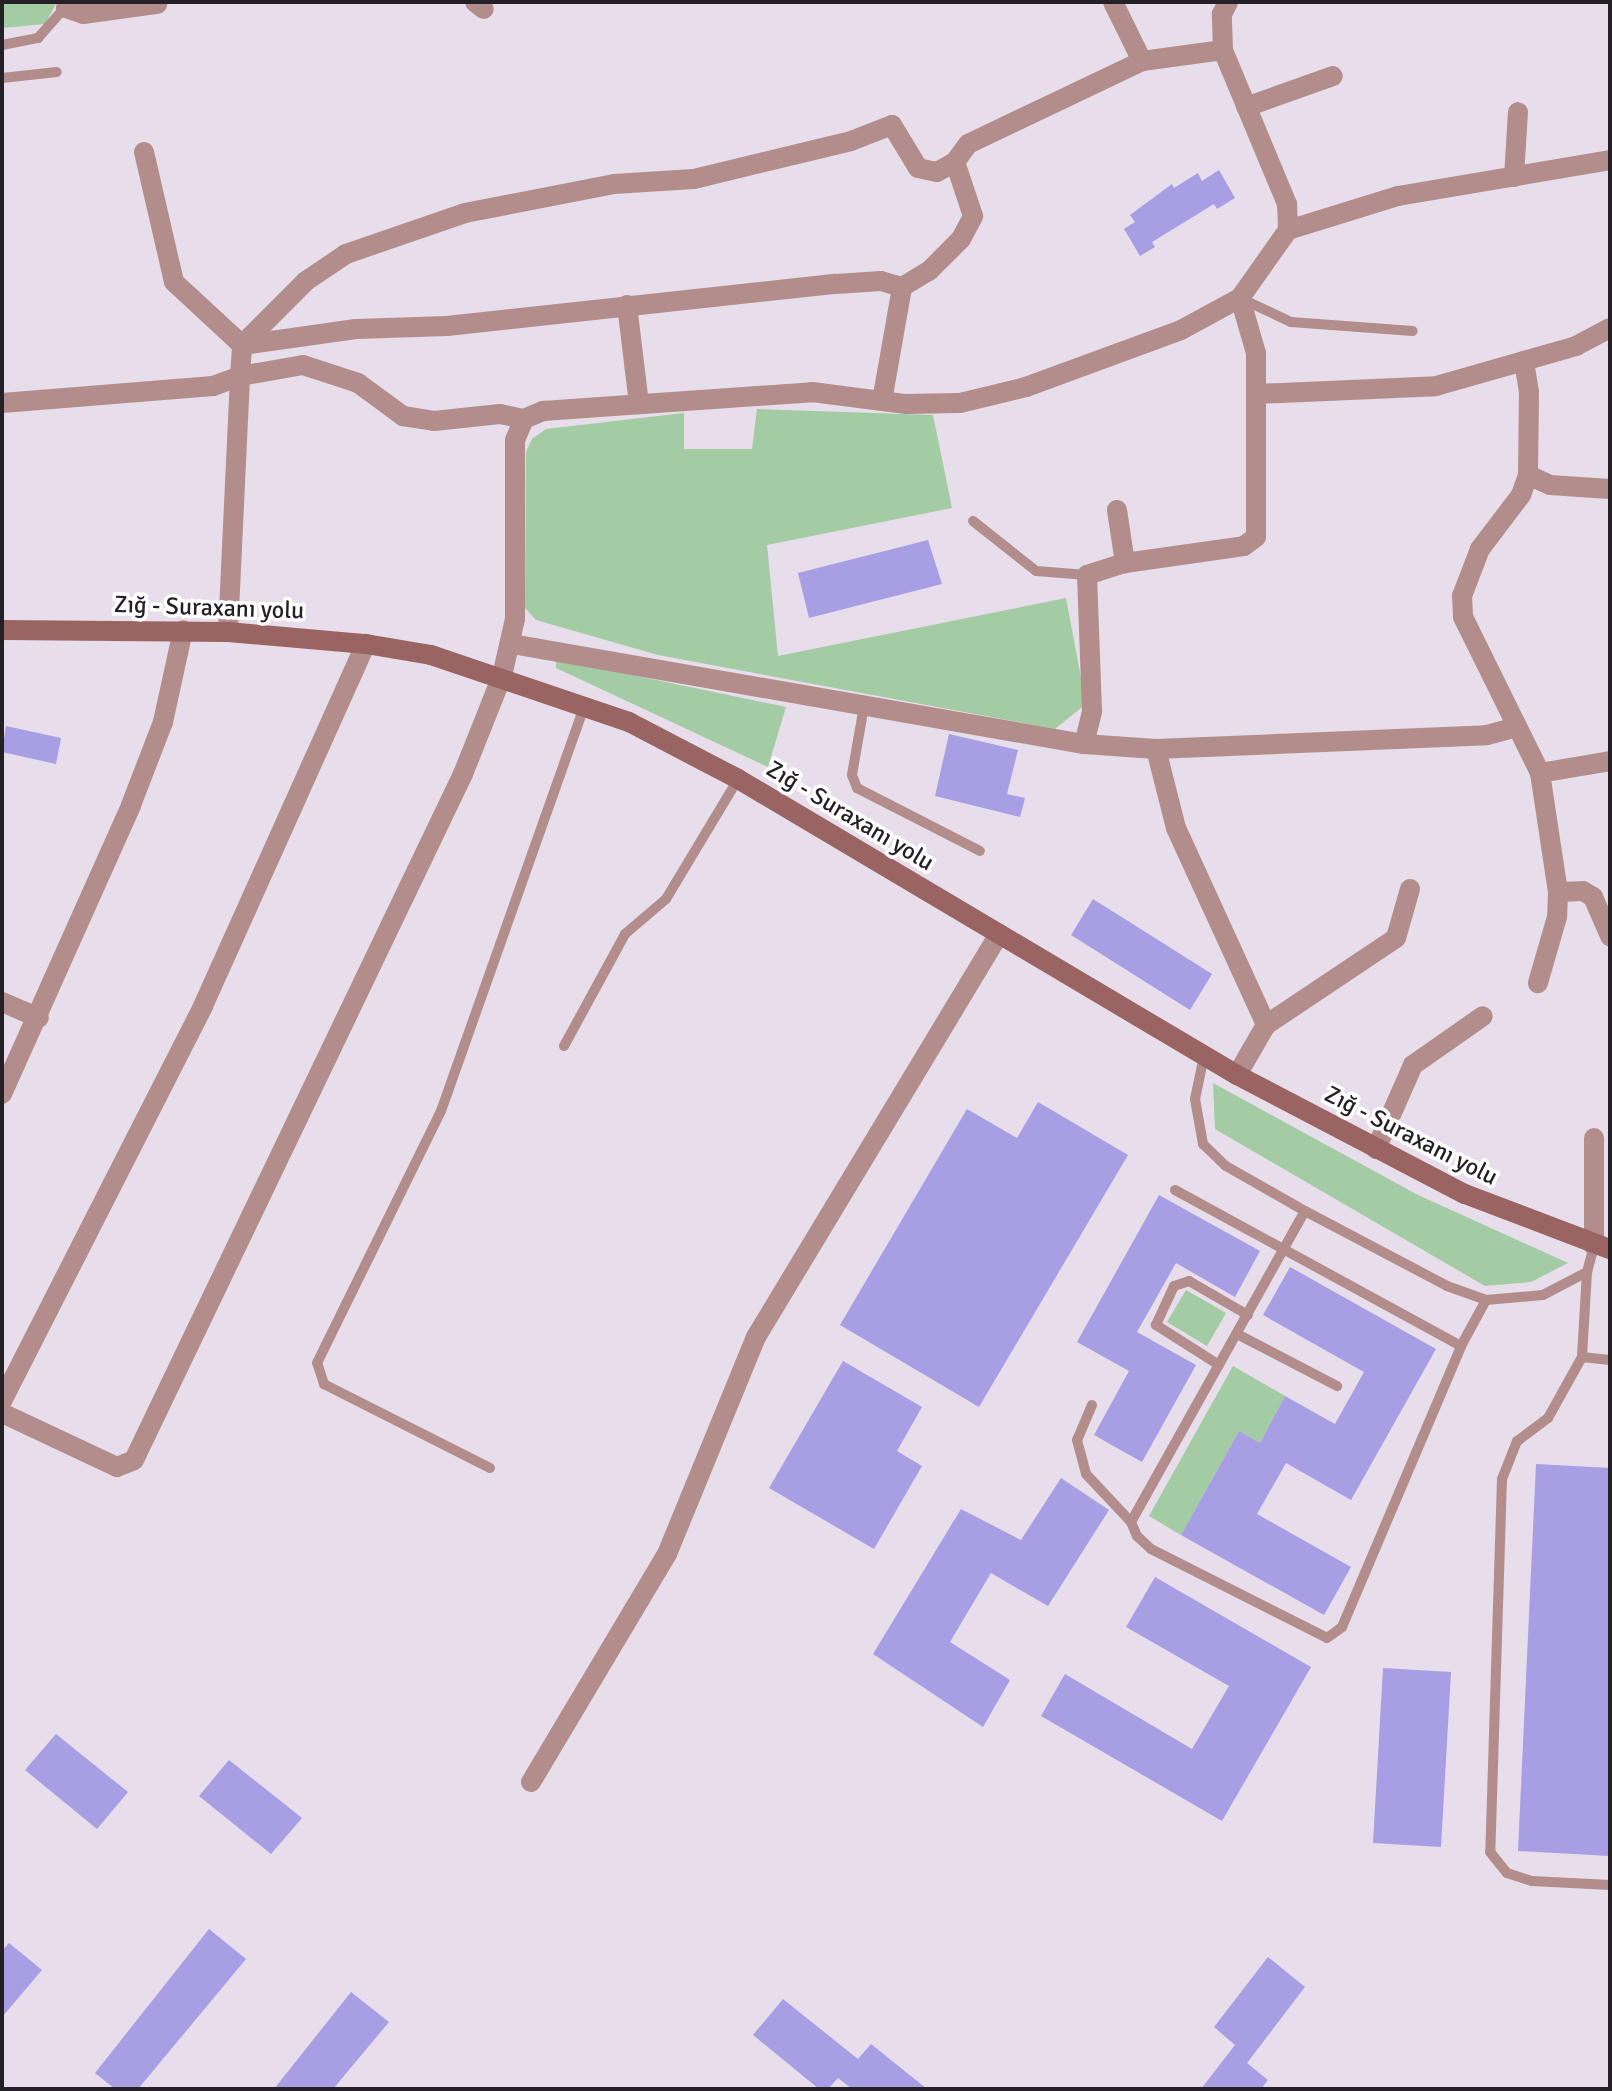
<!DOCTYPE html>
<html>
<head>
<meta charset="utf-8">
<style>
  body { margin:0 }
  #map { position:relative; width:1612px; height:2091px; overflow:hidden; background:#e7ddeb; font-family:Signika,sans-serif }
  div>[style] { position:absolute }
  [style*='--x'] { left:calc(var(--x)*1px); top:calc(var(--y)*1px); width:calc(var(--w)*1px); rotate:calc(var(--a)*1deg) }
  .green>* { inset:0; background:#a3cba4 }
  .building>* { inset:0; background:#a89ee4 }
  .lane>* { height:10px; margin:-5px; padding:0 5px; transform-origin:5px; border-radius:5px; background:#b28d8b }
  .street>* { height:20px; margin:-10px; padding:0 10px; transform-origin:10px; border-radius:10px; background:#b28d8b }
  .secondary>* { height:20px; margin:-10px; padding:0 10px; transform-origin:10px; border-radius:10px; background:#996462 }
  span { translate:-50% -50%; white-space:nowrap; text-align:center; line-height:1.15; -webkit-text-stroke:7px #fff; paint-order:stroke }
  .street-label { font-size:24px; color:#242025 }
  .frame { position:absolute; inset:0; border:4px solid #242025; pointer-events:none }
</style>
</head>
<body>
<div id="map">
  <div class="green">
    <i style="clip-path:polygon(2px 2px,57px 2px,45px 24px,2px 28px)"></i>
    <i style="clip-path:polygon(757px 409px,933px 415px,952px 508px,767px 545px,778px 656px,1066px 598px,1086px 704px,1055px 729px,658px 655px,536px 620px,525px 608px,526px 452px,532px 439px,546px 429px,684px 413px,684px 449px,752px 449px)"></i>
    <i style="clip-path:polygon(556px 659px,786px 707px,768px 767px,556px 668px)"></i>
    <i style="clip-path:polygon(1213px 1083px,1418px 1195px,1568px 1263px,1531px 1282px,1485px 1286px,1215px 1129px)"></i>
    <i style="clip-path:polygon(1186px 1290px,1226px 1313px,1207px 1346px,1167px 1322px)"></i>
    <i style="clip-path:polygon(1233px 1366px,1285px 1396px,1260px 1443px,1239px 1431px,1181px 1535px,1149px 1516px)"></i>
  </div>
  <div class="building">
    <i style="clip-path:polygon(1219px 170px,1235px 198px,1217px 209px,1214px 204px,1152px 242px,1155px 247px,1140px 256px,1124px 229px,1135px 222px,1130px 215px,1172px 184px,1174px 188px,1198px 173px,1202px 181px)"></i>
    <i style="clip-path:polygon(928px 540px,942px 584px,809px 618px,798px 573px)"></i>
    <i style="clip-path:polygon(6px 726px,61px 738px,56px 764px,2px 752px)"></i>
    <i style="clip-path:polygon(949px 734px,1018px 750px,1007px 794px,1025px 798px,1020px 817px,935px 796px)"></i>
    <i style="clip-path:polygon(1093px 899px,1212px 974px,1190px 1010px,1071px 935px)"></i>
    <i style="clip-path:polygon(1038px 1102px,1128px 1155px,979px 1407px,840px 1325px,967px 1109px,1017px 1138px)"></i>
    <i style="clip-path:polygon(1159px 1195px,1260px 1251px,1235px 1297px,1176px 1263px,1137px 1332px,1196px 1365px,1142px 1462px,1094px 1435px,1129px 1371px,1077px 1342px)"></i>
    <i style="clip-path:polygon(1290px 1267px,1436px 1349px,1351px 1500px,1286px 1463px,1257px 1514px,1351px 1567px,1324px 1615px,1181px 1535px,1239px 1431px,1260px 1443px,1285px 1396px,1335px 1424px,1364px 1372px,1263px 1315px)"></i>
    <i style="clip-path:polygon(843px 1361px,922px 1407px,897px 1451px,922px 1466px,874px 1549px,769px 1488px)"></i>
    <i style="clip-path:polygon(1536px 1464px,1610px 1468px,1610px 1856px,1518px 1851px)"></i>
    <i style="clip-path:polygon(1061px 1478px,1109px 1510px,1048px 1606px,991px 1573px,950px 1642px,1010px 1680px,983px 1727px,873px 1654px,961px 1509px,1021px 1540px)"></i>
    <i style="clip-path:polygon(1155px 1577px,1311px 1667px,1222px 1821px,1041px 1716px,1065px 1674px,1192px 1749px,1229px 1686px,1126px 1627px)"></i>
    <i style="clip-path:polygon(1383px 1668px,1451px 1672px,1441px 1847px,1373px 1843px)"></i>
    <i style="clip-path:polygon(56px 1734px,128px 1792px,97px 1829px,25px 1770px)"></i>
    <i style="clip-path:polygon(229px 1760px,302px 1818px,271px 1854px,199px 1796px)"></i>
    <i style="clip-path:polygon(209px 1929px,246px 1959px,138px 2089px,115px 2089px,95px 2073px)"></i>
    <i style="clip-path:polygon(9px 1943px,42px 1970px,2px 2017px,2px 1951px)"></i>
    <i style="clip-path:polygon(1268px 1957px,1305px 1987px,1247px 2063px,1268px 2080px,1261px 2089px,1201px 2089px,1235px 2045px,1214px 2027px)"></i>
    <i style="clip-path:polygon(351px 1992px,389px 2022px,333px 2089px,274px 2089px)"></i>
    <i style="clip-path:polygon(783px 1999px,858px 2059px,871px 2044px,927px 2089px,852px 2089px,838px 2078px,828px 2089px,819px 2089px,753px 2035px)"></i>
  </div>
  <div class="lane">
    <i style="--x:2;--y:45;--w:37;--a:-11"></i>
    <i style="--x:38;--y:38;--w:44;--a:-48.7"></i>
    <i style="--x:2;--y:78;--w:55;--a:-6.2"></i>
    <i style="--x:1242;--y:299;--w:54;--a:25.1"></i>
    <i style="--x:1291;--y:322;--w:122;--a:4.2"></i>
    <i style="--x:973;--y:521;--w:80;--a:38.4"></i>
    <i style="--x:1036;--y:571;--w:51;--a:4.5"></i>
    <i style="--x:864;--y:706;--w:70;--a:99.9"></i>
    <i style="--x:852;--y:775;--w:14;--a:69"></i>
    <i style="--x:857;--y:788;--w:138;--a:27.1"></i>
    <i style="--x:564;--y:1046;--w:128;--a:-61.4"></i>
    <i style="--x:625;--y:934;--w:54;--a:-40.5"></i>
    <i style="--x:666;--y:899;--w:140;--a:-59"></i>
    <i style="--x:1204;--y:1056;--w:44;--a:101.8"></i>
    <i style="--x:1195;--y:1099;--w:46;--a:79.9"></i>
    <i style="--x:1203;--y:1144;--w:32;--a:44"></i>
    <i style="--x:1226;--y:1166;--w:91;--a:29.7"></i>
    <i style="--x:1305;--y:1211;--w:161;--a:27.8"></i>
    <i style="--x:1447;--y:1286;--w:41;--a:19.7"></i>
    <i style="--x:1486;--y:1300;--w:57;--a:-5"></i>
    <i style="--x:1543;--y:1295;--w:50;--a:-27.6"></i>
    <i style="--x:1175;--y:1190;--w:326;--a:28.6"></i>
    <i style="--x:1461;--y:1346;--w:52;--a:-61.5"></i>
    <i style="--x:1594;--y:1246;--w:27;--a:105"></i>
    <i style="--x:1587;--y:1272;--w:85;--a:93.4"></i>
    <i style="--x:1582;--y:1357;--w:28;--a:6"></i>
    <i style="--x:1237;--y:1334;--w:113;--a:27.5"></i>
    <i style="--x:1582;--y:1357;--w:70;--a:119.1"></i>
    <i style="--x:1548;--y:1418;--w:39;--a:143"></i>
    <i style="--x:1517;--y:1441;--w:41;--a:111.5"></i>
    <i style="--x:1502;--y:1479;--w:373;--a:91.8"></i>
    <i style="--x:1490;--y:1852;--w:27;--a:51"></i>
    <i style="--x:1507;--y:1873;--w:26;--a:18"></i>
    <i style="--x:1532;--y:1881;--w:78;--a:2.9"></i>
    <i style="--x:1219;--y:1365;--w:75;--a:-147.6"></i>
    <i style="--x:1156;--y:1325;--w:43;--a:-65.2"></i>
    <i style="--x:1174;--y:1286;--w:16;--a:-18"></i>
    <i style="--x:1189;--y:1281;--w:68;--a:30"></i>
    <i style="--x:1092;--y:1405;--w:38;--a:113"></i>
    <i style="--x:1077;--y:1440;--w:35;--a:75"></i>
    <i style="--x:1086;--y:1474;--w:66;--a:46.8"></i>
    <i style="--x:1131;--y:1522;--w:15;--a:67"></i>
    <i style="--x:1137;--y:1536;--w:19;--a:43"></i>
    <i style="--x:1151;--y:1549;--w:197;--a:26.8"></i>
    <i style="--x:1327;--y:1638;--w:19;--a:-36"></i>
    <i style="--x:1342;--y:1627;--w:305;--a:-67"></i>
    <i style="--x:490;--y:1468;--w:186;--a:-153.2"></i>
    <i style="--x:324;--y:1384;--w:22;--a:-108"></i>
    <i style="--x:317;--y:1363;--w:281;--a:-63.8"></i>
    <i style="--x:441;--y:1111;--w:431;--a:-70.5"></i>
    <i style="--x:1131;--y:1522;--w:356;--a:-60.8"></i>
  </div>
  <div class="street">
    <i style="--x:475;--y:2;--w:11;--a:38"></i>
    <i style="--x:1113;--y:2;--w:66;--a:63.8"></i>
    <i style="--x:66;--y:8;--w:18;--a:19"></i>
    <i style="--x:83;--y:14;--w:75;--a:-7.7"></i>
    <i style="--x:1246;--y:107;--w:92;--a:-19.6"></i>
    <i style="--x:144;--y:152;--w:133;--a:77"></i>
    <i style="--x:174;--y:282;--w:93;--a:42.8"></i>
    <i style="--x:242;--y:345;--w:115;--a:-8"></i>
    <i style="--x:356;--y:329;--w:91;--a:-1.9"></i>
    <i style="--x:447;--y:326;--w:391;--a:-6.2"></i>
    <i style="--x:836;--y:284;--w:45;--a:-3.8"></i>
    <i style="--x:881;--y:281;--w:22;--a:16"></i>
    <i style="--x:902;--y:287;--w:31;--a:-31"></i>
    <i style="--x:929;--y:271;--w:45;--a:-45"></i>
    <i style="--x:961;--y:239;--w:26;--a:-62"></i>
    <i style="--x:973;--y:216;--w:57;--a:-108.4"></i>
    <i style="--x:1514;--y:177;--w:65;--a:-86.5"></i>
    <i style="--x:1288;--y:230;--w:115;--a:-17.2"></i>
    <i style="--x:1398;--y:196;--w:215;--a:-9.6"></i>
    <i style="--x:627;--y:305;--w:100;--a:83.1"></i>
    <i style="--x:1524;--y:361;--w:31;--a:81"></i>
    <i style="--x:1529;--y:392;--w:83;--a:90.7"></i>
    <i style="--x:1528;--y:475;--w:21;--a:109"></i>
    <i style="--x:1521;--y:495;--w:68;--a:127.2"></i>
    <i style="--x:1480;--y:549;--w:50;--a:111"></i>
    <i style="--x:1462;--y:596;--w:21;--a:87"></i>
    <i style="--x:1463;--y:617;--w:174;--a:63.7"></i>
    <i style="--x:1540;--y:773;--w:120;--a:81.4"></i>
    <i style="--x:1558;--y:892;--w:25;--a:92"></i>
    <i style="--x:1557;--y:917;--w:69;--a:106.1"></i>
    <i style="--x:1256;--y:394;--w:180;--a:-2.5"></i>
    <i style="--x:1436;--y:386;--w:146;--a:-15.9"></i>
    <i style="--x:1576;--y:346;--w:38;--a:-28"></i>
    <i style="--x:882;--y:401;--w:116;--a:-80"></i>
    <i style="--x:2;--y:403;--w:212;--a:-4.6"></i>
    <i style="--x:213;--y:386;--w:29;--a:-20"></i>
    <i style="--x:240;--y:376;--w:31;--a:-86"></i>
    <i style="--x:242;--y:345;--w:91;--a:-45"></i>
    <i style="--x:306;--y:281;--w:48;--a:-34"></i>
    <i style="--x:346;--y:254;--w:126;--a:-19"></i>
    <i style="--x:465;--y:213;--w:152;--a:-11"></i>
    <i style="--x:614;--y:184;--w:80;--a:-3.6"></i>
    <i style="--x:694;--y:179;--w:162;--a:-13.6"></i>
    <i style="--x:851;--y:141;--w:44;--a:-21.3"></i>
    <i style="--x:892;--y:125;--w:50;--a:58.8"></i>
    <i style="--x:918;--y:168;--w:19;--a:12"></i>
    <i style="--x:937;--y:172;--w:21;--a:-29"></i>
    <i style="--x:955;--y:162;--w:22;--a:-54"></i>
    <i style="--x:968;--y:144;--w:193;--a:-25.5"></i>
    <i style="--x:1142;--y:61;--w:82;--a:-7.7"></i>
    <i style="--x:1528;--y:475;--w:24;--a:24"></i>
    <i style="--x:1550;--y:485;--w:60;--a:3.8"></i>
    <i style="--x:1117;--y:510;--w:54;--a:81.4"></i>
    <i style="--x:228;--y:632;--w:256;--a:-87.3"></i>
    <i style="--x:240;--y:376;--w:64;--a:-9.9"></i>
    <i style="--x:303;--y:365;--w:58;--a:18.1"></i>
    <i style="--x:358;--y:383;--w:56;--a:36.3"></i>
    <i style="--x:403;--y:416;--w:31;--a:9"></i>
    <i style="--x:434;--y:421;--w:66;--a:-6.1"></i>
    <i style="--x:500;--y:414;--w:25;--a:12"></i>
    <i style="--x:512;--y:644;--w:581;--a:9.92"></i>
    <i style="--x:1084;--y:744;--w:72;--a:4"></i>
    <i style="--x:1156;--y:749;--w:331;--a:-2.4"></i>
    <i style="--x:1487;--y:735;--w:30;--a:-15"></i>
    <i style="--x:1084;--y:744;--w:34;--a:-76"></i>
    <i style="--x:1092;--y:711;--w:136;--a:-92.1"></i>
    <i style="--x:1087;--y:575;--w:40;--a:-18"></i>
    <i style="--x:1125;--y:563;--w:120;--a:-8.1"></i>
    <i style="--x:1244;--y:546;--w:15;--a:-37"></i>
    <i style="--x:1256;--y:537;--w:184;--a:-90"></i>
    <i style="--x:1256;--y:353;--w:57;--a:-106.2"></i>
    <i style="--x:1156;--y:749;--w:81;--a:75.8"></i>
    <i style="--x:1176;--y:828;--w:217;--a:65.4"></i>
    <i style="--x:1540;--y:773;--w:71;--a:-9.7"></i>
    <i style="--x:1558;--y:892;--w:25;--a:-2"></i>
    <i style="--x:1583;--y:891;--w:12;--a:31"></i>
    <i style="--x:1593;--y:897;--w:43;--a:66.4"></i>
    <i style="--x:2;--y:1002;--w:40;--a:23.4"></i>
    <i style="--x:1237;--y:1075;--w:58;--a:-59.9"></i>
    <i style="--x:1266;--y:1025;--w:156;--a:-33.8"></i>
    <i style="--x:1396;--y:938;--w:51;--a:-74.1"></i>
    <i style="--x:2;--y:1094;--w:316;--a:-65.9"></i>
    <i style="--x:131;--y:805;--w:89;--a:-68.9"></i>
    <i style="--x:163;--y:722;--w:94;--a:-77.7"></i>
    <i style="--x:1594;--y:1138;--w:108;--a:90"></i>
    <i style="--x:1376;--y:1149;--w:92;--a:-66.2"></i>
    <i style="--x:1413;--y:1065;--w:85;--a:-35"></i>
    <i style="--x:2;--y:1401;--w:443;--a:-63"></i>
    <i style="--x:203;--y:1006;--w:397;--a:-65.8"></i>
    <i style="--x:2;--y:1413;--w:127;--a:25.2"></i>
    <i style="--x:117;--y:1467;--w:18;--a:-22"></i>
    <i style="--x:134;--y:1460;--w:761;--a:-64.38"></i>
    <i style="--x:463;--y:774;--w:105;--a:-68.3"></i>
    <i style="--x:502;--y:676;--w:58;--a:-77.2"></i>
    <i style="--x:515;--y:619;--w:179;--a:-90"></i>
    <i style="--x:515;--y:440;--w:23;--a:-67"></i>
    <i style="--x:524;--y:419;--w:21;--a:-23"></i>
    <i style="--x:543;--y:411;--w:270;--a:-4"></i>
    <i style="--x:812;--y:392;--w:95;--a:7.3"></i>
    <i style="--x:906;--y:404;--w:54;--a:-1.1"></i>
    <i style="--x:960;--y:403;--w:68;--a:-13.6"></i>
    <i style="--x:1026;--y:387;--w:165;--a:-20.2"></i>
    <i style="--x:1181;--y:330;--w:67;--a:-28.5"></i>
    <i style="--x:1240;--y:298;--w:83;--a:-54.8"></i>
    <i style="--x:1288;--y:230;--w:26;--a:-92"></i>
    <i style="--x:1287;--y:204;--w:167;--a:-112.6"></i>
    <i style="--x:1223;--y:50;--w:36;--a:-92"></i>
    <i style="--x:1222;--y:14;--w:13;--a:-63"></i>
    <i style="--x:531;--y:1782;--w:265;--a:-59.2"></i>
    <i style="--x:667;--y:1554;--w:235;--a:-67.7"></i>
    <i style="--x:756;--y:1337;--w:471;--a:-58.9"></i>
  </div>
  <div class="secondary">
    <i style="--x:2;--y:630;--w:226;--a:0.5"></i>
    <i style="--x:228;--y:632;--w:139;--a:5"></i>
    <i style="--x:366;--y:644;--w:66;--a:9.6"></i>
    <i style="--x:431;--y:655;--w:209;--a:18.7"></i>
    <i style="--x:629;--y:722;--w:123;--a:27.6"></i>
    <i style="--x:738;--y:779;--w:580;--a:30.68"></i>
    <i style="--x:1237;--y:1075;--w:257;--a:27.6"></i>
    <i style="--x:1465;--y:1194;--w:155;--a:20.8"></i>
  </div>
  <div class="street-label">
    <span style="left:209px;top:608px;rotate:2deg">Zığ - Suraxanı yolu</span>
    <span style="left:850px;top:816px;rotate:31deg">Zığ - Suraxanı yolu</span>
    <span style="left:1411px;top:1136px;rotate:27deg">Zığ - Suraxanı yolu</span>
  </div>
  <div class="frame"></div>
</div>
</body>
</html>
